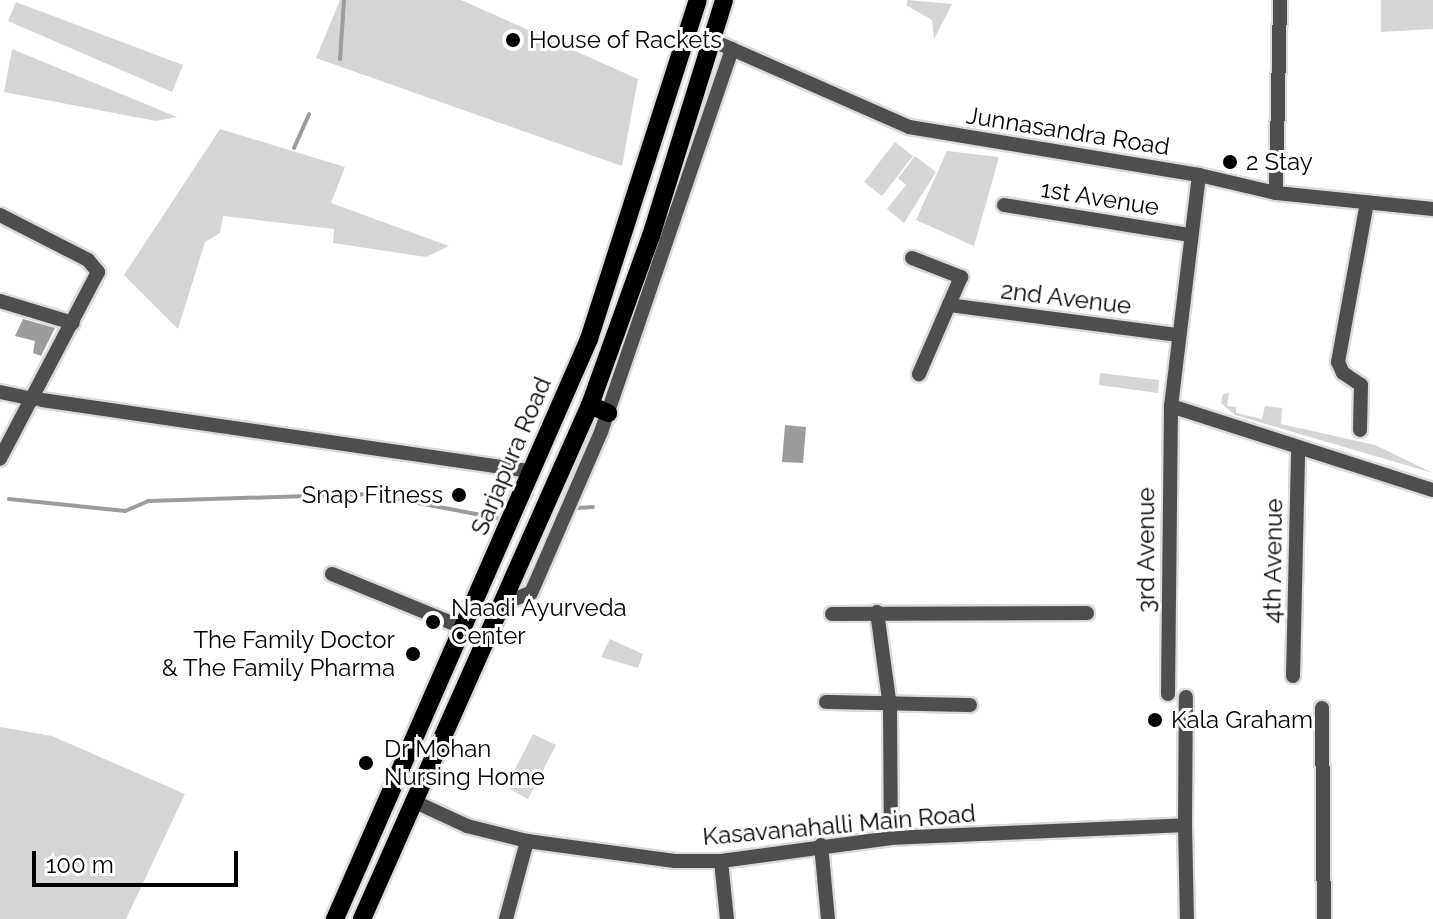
<!DOCTYPE html>
<html>
<head>
<meta charset="utf-8">
<style>
  body { margin:0 }
  #map { position:relative; width:1433px; height:919px; overflow:hidden; background:#fff; font-family:Raleway,sans-serif }
  div>[style] { position:absolute }
  [style*='--x'] { left:calc(var(--x)*1px); top:calc(var(--y)*1px); width:calc(var(--w)*1px); rotate:calc(var(--a)*1deg) }
  .green>* { inset:0; background:#d5d5d5 }
  .water>* { inset:0; background:#9c9c9c }
  .stream>* { height:4px; margin:-2px; padding:0 2px; transform-origin:2px; border-radius:2px; background:#9c9c9c }
  .roads { filter:drop-shadow(2px 0 #dbdbdb) drop-shadow(-2px 0 #dbdbdb) drop-shadow(0 2px #dbdbdb) drop-shadow(0 -2px #dbdbdb) }
  .minor>* { height:14px; margin:-7px; padding:0 7px; transform-origin:7px; border-radius:7px; background:#4e4e4e }
  .major>* { height:18px; margin:-9px; padding:0 9px; transform-origin:9px; border-radius:9px; background:#000 }
  .dots>* { width:22px; height:22px; translate:-50% -50%; box-sizing:border-box; border:4px solid #fff; border-radius:50% }
  span { translate:-50% -50%; white-space:nowrap; text-align:center; line-height:1.15; -webkit-text-stroke:6px #fff; paint-order:stroke }
  .poi-label { font-size:24px; color:#000 }
  .left { translate:0 -50%; text-align:left }
  .right { translate:-100% -50%; text-align:right }
  .street-label { font-size:24px; color:#000 }
  .scale { position:absolute; left:32px; top:851px; width:206px; height:36px; box-sizing:border-box; border:4px solid #000; border-top:0; padding-left:10px; font-size:24px; line-height:28px; white-space:nowrap; color:#000; -webkit-text-stroke:6px #fff; paint-order:stroke }
</style>
</head>
<body>
<div id="map">
  <div class="green">
    <i style="clip-path:polygon(340px 0,461px 0,638px 79px,622px 166px,316px 58px)"></i>
    <i style="clip-path:polygon(908px 0,952px 4px,934px 39px,932px 20px,906px 5px)"></i>
    <i style="clip-path:polygon(1381px 0,1433px 0,1433px 29px,1381px 32px)"></i>
    <i style="clip-path:polygon(16px 2px,183px 65px,172px 92px,8px 21px)"></i>
    <i style="clip-path:polygon(12px 49px,177px 117px,156px 121px,4px 92px)"></i>
    <i style="clip-path:polygon(220px 129px,345px 167px,331px 203px,449px 246px,426px 257px,333px 243px,334px 229px,223px 216px,220px 233px,205px 242px,178px 329px,124px 275px)"></i>
    <i style="clip-path:polygon(895px 142px,913px 156px,882px 196px,864px 182px)"></i>
    <i style="clip-path:polygon(947px 151px,999px 157px,974px 246px,916px 220px)"></i>
    <i style="clip-path:polygon(915px 156px,936px 172px,904px 223px,887px 209px,906px 185px,898px 178px)"></i>
    <i style="clip-path:polygon(1100px 373px,1159px 380px,1158px 393px,1099px 385px)"></i>
    <i style="clip-path:polygon(1229px 393px,1227px 406px,1236px 407px,1236px 413px,1262px 419px,1265px 406px,1282px 408px,1281px 424px,1375px 445px,1433px 473px,1235px 415px,1221px 403px,1223px 394px)"></i>
    <i style="clip-path:polygon(610px 639px,643px 654px,638px 668px,601px 657px)"></i>
    <i style="clip-path:polygon(0 727px,52px 736px,185px 794px,126px 919px,0 919px)"></i>
    <i style="clip-path:polygon(533px 734px,556px 745px,528px 799px,506px 787px)"></i>
  </div>
  <div class="water">
    <i style="clip-path:polygon(23px 319px,55px 328px,41px 356px,33px 353px,35px 341px,15px 336px)"></i>
    <i style="clip-path:polygon(785px 425px,806px 427px,803px 463px,782px 462px)"></i>
  </div>
  <div class="stream">
    <i style="--x:340;--y:59;--w:59;--a:-86.1"></i>
    <i style="--x:294;--y:148;--w:37;--a:-66"></i>
    <i style="--x:9;--y:499;--w:117;--a:5.9"></i>
    <i style="--x:125;--y:511;--w:25;--a:-23"></i>
    <i style="--x:148;--y:501;--w:223;--a:-1.8"></i>
    <i style="--x:371;--y:494;--w:128;--a:10.8"></i>
    <i style="--x:578;--y:508;--w:15;--a:-4"></i>
  </div>
  <div class="roads">
    <div class="minor">
      <i style="--x:711;--y:40;--w:216;--a:23.7"></i>
      <i style="--x:909;--y:127;--w:294;--a:9.4"></i>
      <i style="--x:1199;--y:175;--w:79;--a:13.2"></i>
      <i style="--x:1276;--y:193;--w:158;--a:5.8"></i>
      <i style="--x:1199;--y:175;--w:233;--a:96.9"></i>
      <i style="--x:1171;--y:406;--w:275;--a:17.8"></i>
      <i style="--x:1276;--y:193;--w:193;--a:-88.8"></i>
      <i style="--x:1004;--y:205;--w:188;--a:9.2"></i>
      <i style="--x:0;--y:215;--w:99;--a:27.1"></i>
      <i style="--x:88;--y:260;--w:16;--a:50"></i>
      <i style="--x:98;--y:272;--w:211;--a:117.7"></i>
      <i style="--x:912;--y:258;--w:53;--a:21.2"></i>
      <i style="--x:961;--y:277;--w:106;--a:113.4"></i>
      <i style="--x:0;--y:301;--w:76;--a:16.8"></i>
      <i style="--x:949;--y:305;--w:230;--a:7.5"></i>
      <i style="--x:0;--y:392;--w:35;--a:12"></i>
      <i style="--x:42;--y:400;--w:493;--a:8.3"></i>
      <i style="--x:1360;--y:430;--w:45;--a:-88.7"></i>
      <i style="--x:1361;--y:385;--w:22;--a:-146"></i>
      <i style="--x:1343;--y:373;--w:12;--a:-114"></i>
      <i style="--x:1338;--y:362;--w:162;--a:-79.7"></i>
      <i style="--x:332;--y:574;--w:140;--a:22.2"></i>
      <i style="--x:499;--y:605;--w:34;--a:-21"></i>
      <i style="--x:531;--y:593;--w:176;--a:-66.5"></i>
      <i style="--x:601;--y:432;--w:405;--a:-71.1"></i>
      <i style="--x:877;--y:612;--w:96;--a:82.2"></i>
      <i style="--x:890;--y:707;--w:131;--a:89.6"></i>
      <i style="--x:832;--y:614;--w:255;--a:-0.2"></i>
      <i style="--x:1293;--y:676;--w:228;--a:-88.7"></i>
      <i style="--x:1168;--y:694;--w:288;--a:-89.4"></i>
      <i style="--x:826;--y:702;--w:144;--a:1.2"></i>
      <i style="--x:1322;--y:708;--w:211;--a:89.5"></i>
      <i style="--x:413;--y:801;--w:60;--a:24.8"></i>
      <i style="--x:467;--y:826;--w:62;--a:14"></i>
      <i style="--x:527;--y:841;--w:149;--a:7.7"></i>
      <i style="--x:675;--y:861;--w:46;--a:0"></i>
      <i style="--x:721;--y:861;--w:172;--a:-7.7"></i>
      <i style="--x:891;--y:838;--w:294;--a:-2.5"></i>
      <i style="--x:1185;--y:825;--w:94;--a:88.8"></i>
      <i style="--x:1185;--y:825;--w:128;--a:-89.6"></i>
      <i style="--x:821;--y:845;--w:74;--a:84.6"></i>
      <i style="--x:721;--y:861;--w:58;--a:84.1"></i>
      <i style="--x:506;--y:919;--w:81;--a:-74.9"></i>
    </div>
    <div class="major">
      <i style="--x:590;--y:405;--w:20;--a:24"></i>
      <i style="--x:335;--y:919;--w:633;--a:-66.35"></i>
      <i style="--x:589;--y:339;--w:356;--a:-72.2"></i>
      <i style="--x:362;--y:919;--w:562;--a:-66.08"></i>
      <i style="--x:590;--y:405;--w:180;--a:-70.2"></i>
      <i style="--x:651;--y:236;--w:247;--a:-72.8"></i>
    </div>
  </div>
  <div class="dots">
    <i style="left:513px;top:40px;background:#000"></i>
    <i style="left:1230px;top:162px;background:#000"></i>
    <i style="left:459px;top:495px;background:#000"></i>
    <i style="left:433px;top:622px;background:#000"></i>
    <i style="left:413px;top:654px;background:#000"></i>
    <i style="left:1155px;top:720px;background:#000"></i>
    <i style="left:366px;top:763px;background:#000"></i>
  </div>
  <div class="poi-label">
    <span class="left" style="left:529px;top:40px">House of Rackets</span>
    <span class="left" style="left:1246px;top:162px">2 Stay</span>
    <span class="right" style="left:443px;top:495px">Snap Fitness</span>
    <span class="left" style="left:451px;top:622px">Naadi Ayurveda<br>Center</span>
    <span class="right" style="left:395px;top:654px">The Family Doctor<br>&amp; The Family Pharma</span>
    <span class="left" style="left:1171px;top:720px">Kala Graham</span>
    <span class="left" style="left:384px;top:763px">Dr Mohan<br>Nursing Home</span>
  </div>
  <div class="street-label">
    <span style="left:1068px;top:131px;rotate:9deg">Junnasandra Road</span>
    <span style="left:1100px;top:198px;rotate:9deg">1st Avenue</span>
    <span style="left:1066px;top:298px;rotate:7deg">2nd Avenue</span>
    <span style="left:511px;top:456px;rotate:-67deg">Sarjapura Road</span>
    <span style="left:1146px;top:550px;rotate:-90deg">3rd Avenue</span>
    <span style="left:1273px;top:561px;rotate:-89deg">4th Avenue</span>
    <span style="left:839px;top:825px;rotate:-5deg">Kasavanahalli Main Road</span>
  </div>
  <div class="scale">100 m</div>
</div>
</body>
</html>
